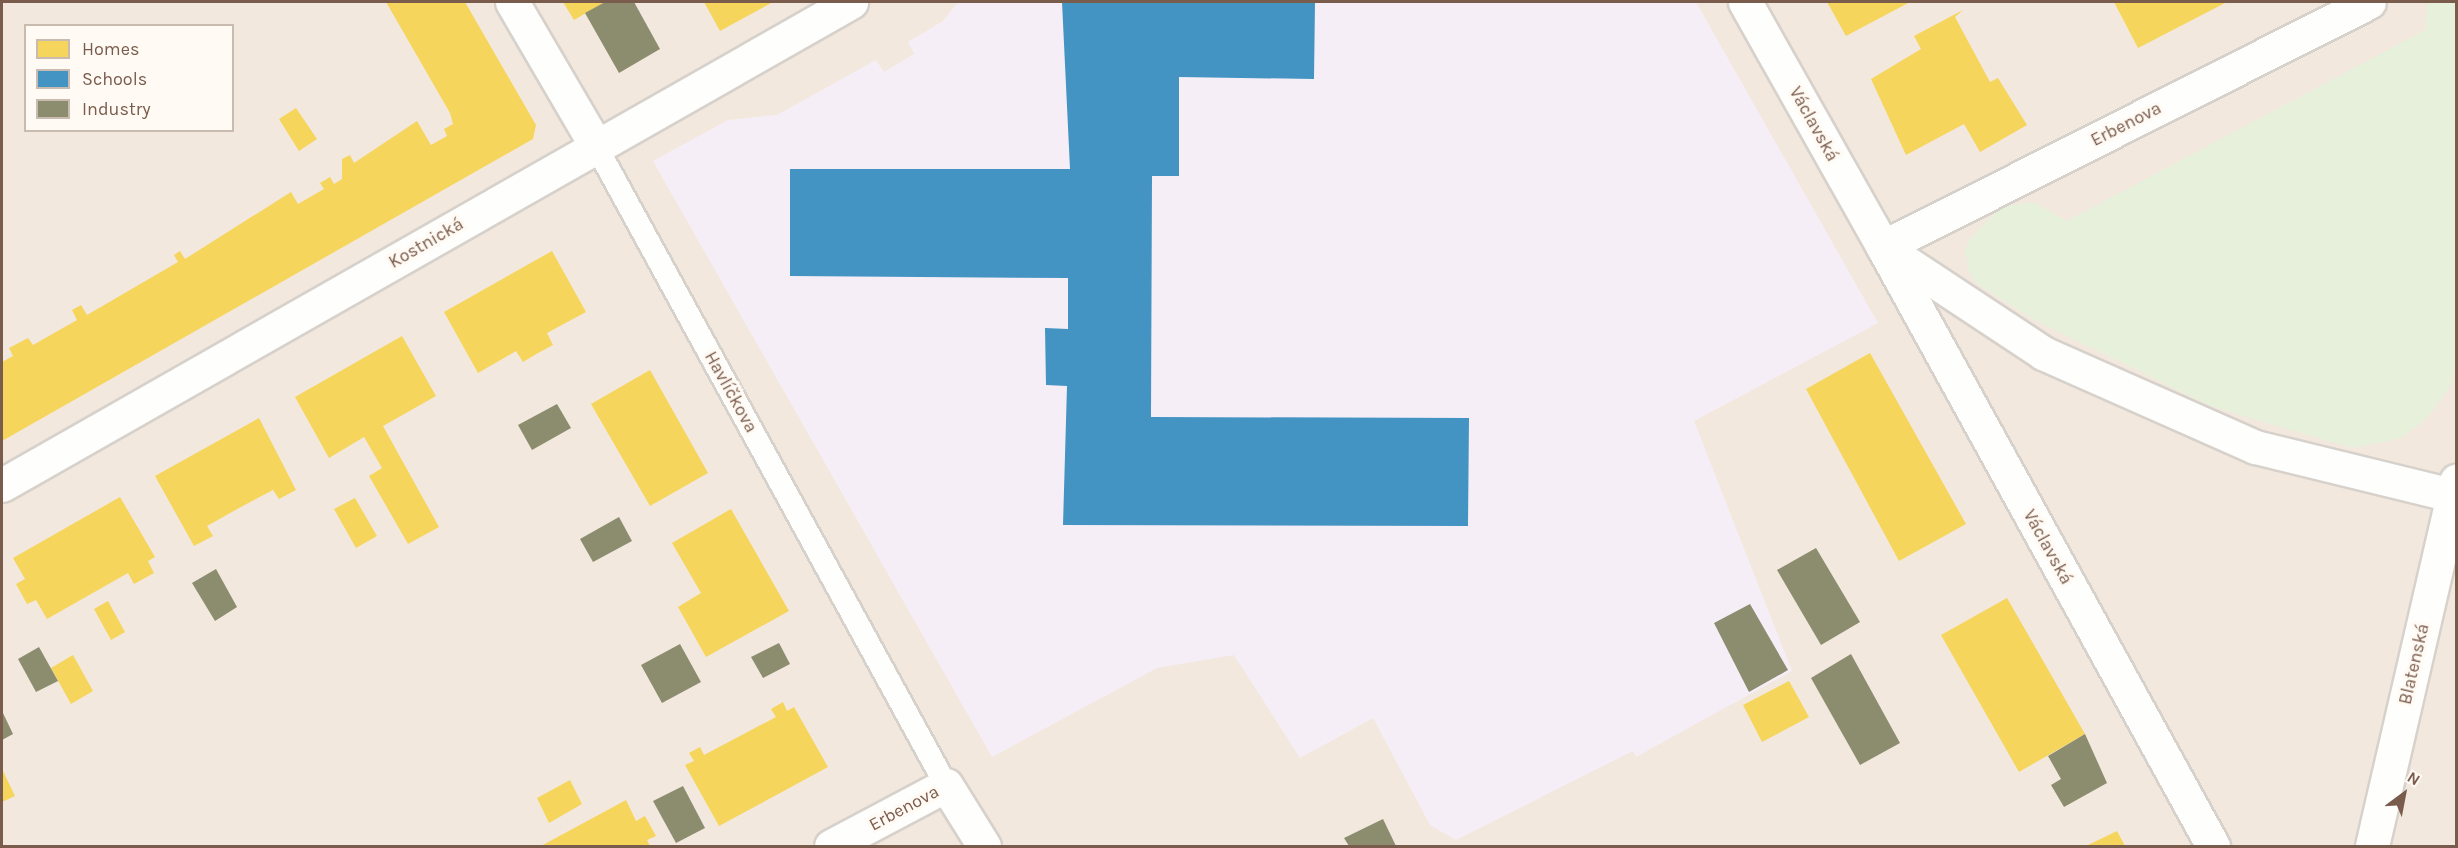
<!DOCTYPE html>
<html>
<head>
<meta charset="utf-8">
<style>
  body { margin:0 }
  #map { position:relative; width:2458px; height:848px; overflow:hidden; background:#f9f5f0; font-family:Karla,sans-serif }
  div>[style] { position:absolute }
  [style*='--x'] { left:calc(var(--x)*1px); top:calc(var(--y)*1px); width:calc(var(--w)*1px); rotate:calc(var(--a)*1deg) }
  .residential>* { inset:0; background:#f2e8de }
  .education>* { inset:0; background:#f6eef6 }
  .green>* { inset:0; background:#e7f0db }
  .homes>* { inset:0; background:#f6d55c }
  .schools>* { inset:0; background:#4393c3 }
  .industry>* { inset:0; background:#8c8c6e }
  .roads { filter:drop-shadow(2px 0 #d7d1cb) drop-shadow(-2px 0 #d7d1cb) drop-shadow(0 2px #d7d1cb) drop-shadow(0 -2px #d7d1cb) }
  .lane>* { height:22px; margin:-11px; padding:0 11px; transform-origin:11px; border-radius:11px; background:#fefefd }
  .street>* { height:33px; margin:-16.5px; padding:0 16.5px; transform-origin:16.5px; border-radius:16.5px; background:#fefefd }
  .secondary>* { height:33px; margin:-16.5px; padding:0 16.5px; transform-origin:16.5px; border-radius:16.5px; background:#fefefd }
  span { translate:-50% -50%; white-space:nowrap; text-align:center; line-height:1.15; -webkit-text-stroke:6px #fffaf3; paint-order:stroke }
  .street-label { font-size:18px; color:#7a5c4d }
  .frame { position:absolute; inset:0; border:3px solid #7a5c4d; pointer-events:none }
  .legend { position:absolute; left:24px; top:24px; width:210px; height:108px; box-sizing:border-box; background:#fffaf3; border:2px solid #cabbb1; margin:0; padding:8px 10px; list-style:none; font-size:18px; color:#7a5c4d }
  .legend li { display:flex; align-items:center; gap:12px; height:30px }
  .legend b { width:30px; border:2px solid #cabbb1 }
  .north { position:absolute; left:2374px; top:764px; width:60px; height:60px; -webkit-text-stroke:4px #fffaf3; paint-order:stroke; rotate:32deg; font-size:16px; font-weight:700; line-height:24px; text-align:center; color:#7a5c4d }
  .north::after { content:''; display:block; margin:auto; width:21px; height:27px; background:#7a5c4d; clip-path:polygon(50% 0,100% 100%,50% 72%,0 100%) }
</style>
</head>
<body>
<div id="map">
  <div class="residential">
    <i style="clip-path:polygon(evenodd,2px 2px,2456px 2px,2456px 846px,2px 846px,2px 2px,26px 26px,232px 26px,232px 130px,26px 130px,26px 26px)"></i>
  </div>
  <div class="education">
    <i style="clip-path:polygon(958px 2px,1696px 2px,1878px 323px,1694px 421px,1792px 671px,1636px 757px,1633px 751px,1456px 840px,1430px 825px,1373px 718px,1300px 758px,1234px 655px,1157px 668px,992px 757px,653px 161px,728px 120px,777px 115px,876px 60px,884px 72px,914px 54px,908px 42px,943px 21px)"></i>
  </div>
  <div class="green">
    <i style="clip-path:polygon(2427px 2px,2456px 2px,2456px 359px,2452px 384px,2428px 417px,2402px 438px,2352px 448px,2210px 406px,2033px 319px,1977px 284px,1969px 272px,1965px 250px,1970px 239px,2000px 207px,2033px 202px,2067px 221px,2425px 30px)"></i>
  </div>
  <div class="homes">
    <i style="clip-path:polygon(386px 2px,465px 2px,536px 125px,533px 139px,2px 441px,2px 362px,13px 356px,9px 348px,28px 338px,33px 345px,77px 320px,72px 310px,81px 305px,87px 315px,178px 262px,174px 255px,180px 251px,185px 259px,291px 192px,298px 204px,324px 189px,320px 183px,330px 177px,334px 184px,342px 179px,342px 159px,350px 155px,354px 163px,417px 121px,431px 145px,447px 136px,444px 129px,453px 124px,450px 113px)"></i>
    <i style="clip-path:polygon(563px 2px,605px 2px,574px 20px)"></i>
    <i style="clip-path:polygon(704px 2px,773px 2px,720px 31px)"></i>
    <i style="clip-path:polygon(1827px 2px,1910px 2px,1846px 36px)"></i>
    <i style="clip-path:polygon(2114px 2px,2227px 2px,2138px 48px)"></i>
    <i style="clip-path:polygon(1963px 10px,1955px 17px,1990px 82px,1998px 78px,2027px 125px,1980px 152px,1964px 124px,1906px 155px,1871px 79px,1921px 49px,1914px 36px)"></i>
    <i style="clip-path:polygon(296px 108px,317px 139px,299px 151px,279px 119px)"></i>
    <i style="clip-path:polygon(552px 251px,586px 312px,547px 333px,553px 345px,538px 353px,523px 362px,516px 351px,478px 373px,444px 312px)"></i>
    <i style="clip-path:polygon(402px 336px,436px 396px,383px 426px,439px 527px,408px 544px,369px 476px,382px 468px,364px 437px,329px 458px,295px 397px)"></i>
    <i style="clip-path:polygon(1870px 353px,1966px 524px,1899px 561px,1806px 389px)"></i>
    <i style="clip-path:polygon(650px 370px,708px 473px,650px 506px,591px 404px)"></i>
    <i style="clip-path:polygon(259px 418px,296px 490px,279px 499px,273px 490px,239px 508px,207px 526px,213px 536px,194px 546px,155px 476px)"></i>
    <i style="clip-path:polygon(120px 497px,155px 557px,148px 561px,154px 573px,134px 584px,128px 573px,47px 619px,36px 600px,27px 604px,16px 584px,25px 579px,13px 558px)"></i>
    <i style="clip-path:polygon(355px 498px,377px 536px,356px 548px,334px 509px)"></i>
    <i style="clip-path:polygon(731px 509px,789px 611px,706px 657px,678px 607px,701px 593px,672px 543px)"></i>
    <i style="clip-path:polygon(2007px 598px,2085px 734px,2019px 772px,1941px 635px)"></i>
    <i style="clip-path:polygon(108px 601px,125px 632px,111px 640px,94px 609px)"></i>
    <i style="clip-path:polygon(73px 655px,93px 691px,71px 704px,51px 668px)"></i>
    <i style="clip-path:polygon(1789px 681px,1809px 717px,1762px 742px,1743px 705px)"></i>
    <i style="clip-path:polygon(783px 702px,787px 711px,794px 707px,828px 767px,719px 826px,685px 765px,694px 761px,689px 753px,700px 747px,704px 755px,776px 717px,771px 709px)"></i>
    <i style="clip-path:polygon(3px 771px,15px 796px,2px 802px,2px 772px)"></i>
    <i style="clip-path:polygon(570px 780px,582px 804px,549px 823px,537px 798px)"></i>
    <i style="clip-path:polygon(626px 800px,636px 821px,645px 816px,656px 836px,647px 840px,650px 846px,541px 846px)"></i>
    <i style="clip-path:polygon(2117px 831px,2125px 846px,2086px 846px)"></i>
  </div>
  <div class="schools">
    <i style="clip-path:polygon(1062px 2px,1315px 2px,1314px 79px,1179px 77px,1179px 176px,1152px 176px,1151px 417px,1469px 418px,1468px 526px,1063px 525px,1067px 386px,1046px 385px,1045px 328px,1068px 329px,1068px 278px,790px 276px,790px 169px,1070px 169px)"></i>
  </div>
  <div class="industry">
    <i style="clip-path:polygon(605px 2px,634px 2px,660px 49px,619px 73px,585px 13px)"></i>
    <i style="clip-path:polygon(557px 404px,571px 428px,532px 450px,518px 425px)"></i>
    <i style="clip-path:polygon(619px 517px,632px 541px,593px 562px,580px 539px)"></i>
    <i style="clip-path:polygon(1816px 548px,1860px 622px,1821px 645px,1777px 570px)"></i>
    <i style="clip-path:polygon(216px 569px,237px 607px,215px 621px,192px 583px)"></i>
    <i style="clip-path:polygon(1750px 604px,1788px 670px,1749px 692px,1714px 623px)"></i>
    <i style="clip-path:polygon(779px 643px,790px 664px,763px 678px,751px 657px)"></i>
    <i style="clip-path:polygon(680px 644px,701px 682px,662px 703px,641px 665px)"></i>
    <i style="clip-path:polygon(39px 647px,58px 681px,36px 692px,18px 659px)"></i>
    <i style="clip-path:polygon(1851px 654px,1900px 743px,1860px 765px,1811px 678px)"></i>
    <i style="clip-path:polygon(2px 711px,13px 734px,2px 740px)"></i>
    <i style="clip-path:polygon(2085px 734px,2107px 783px,2064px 807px,2051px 785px,2061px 779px,2048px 756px)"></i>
    <i style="clip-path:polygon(683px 786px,705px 828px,676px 843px,653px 801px)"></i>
    <i style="clip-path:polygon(1383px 819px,1396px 846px,1349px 846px,1344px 838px)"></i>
  </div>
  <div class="roads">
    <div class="lane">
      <i style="--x:596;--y:146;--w:729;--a:61.29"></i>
    </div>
    <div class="street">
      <i style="--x:512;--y:2;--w:167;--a:59.7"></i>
      <i style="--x:1745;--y:2;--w:281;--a:60.6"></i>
      <i style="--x:1883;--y:247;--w:192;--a:33.5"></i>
      <i style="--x:2043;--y:353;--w:232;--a:23.9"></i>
      <i style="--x:2255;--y:447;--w:207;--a:13.7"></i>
      <i style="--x:2;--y:485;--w:977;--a:-29.64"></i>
      <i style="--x:831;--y:846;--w:130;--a:-27.9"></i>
      <i style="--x:946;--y:785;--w:72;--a:58.1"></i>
      <i style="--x:2213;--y:846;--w:684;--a:-118.85"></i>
      <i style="--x:1883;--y:247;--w:544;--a:-26.75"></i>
    </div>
    <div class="secondary">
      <i style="--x:2372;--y:846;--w:375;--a:-77"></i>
    </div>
  </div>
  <div class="street-label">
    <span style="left:1814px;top:124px;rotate:61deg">Václavská</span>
    <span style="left:2126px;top:124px;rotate:-27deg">Erbenova</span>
    <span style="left:426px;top:243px;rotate:-30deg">Kostnická</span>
    <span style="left:731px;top:392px;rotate:61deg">Havlíčkova</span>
    <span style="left:2048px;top:547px;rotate:61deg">Václavská</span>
    <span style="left:2414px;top:664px;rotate:-77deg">Blatenská</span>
    <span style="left:904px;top:808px;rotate:-28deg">Erbenova</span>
  </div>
  <div class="frame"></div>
  <ul class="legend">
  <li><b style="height:16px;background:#f6d55c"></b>Homes</li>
  <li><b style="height:16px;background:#4393c3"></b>Schools</li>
  <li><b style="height:16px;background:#8c8c6e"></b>Industry</li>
  </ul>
  <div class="north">N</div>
</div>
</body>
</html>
